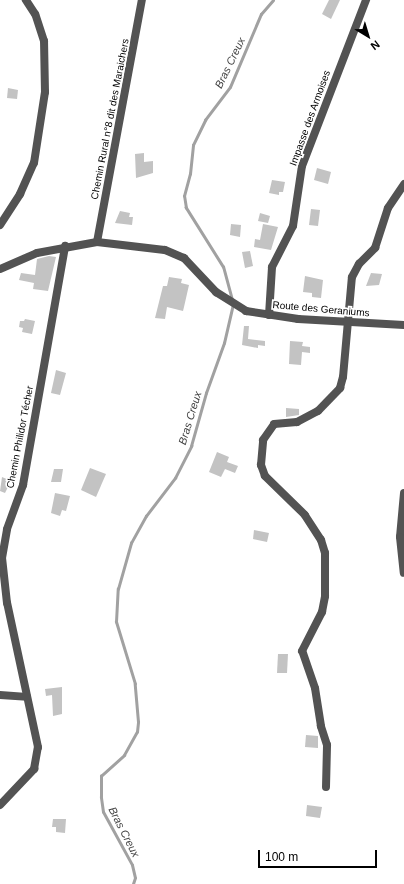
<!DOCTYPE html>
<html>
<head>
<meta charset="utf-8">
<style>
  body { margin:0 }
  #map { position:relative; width:404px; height:884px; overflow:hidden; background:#fff; font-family:Arial,sans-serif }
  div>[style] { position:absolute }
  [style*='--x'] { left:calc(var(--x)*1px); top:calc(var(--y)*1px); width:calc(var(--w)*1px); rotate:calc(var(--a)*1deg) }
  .stream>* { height:2.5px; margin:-1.25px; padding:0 1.25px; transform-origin:1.25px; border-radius:1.25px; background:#a1a1a1 }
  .building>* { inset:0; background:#c3c3c3 }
  .minor>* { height:8px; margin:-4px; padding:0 4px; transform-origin:4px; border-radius:4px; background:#535353 }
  span { translate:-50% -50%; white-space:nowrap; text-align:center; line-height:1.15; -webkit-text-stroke:3.5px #fff; paint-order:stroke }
  .street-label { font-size:10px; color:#000 }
  .water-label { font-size:11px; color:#424242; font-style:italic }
  .north { position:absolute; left:348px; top:16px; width:40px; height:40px; -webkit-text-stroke:3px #fff; paint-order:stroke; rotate:142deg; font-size:11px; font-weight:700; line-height:16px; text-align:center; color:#000 }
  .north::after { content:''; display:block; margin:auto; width:14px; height:18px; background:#000; clip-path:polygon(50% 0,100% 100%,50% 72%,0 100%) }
  .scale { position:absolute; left:258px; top:850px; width:119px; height:18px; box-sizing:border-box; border:2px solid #000; border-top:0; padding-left:5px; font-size:12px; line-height:14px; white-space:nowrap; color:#000; -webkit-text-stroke:3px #fff; paint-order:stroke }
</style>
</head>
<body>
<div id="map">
  <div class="stream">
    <i style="--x:232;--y:300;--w:34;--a:-105"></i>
    <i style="--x:223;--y:267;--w:70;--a:-122.1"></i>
    <i style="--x:186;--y:208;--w:12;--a:-99"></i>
    <i style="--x:184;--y:196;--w:23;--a:-75"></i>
    <i style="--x:190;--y:174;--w:29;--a:-84"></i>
    <i style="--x:193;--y:145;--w:28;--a:-64"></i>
    <i style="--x:205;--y:120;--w:41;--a:-52.9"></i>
    <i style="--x:230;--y:87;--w:79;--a:-67"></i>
    <i style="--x:261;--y:14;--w:18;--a:-49"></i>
    <i style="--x:133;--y:884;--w:6;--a:-72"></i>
    <i style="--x:135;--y:878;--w:13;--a:-103"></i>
    <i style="--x:132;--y:865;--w:60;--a:-118.7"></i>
    <i style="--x:103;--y:812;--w:15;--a:-98"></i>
    <i style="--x:101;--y:797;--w:21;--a:-90"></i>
    <i style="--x:101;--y:776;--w:31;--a:-42"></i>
    <i style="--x:124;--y:755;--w:26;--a:-61"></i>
    <i style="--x:137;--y:732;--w:10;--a:-84"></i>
    <i style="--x:138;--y:722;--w:38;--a:-95"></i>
    <i style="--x:135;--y:684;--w:65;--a:-107"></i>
    <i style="--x:116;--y:622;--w:33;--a:-87"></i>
    <i style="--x:118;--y:589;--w:48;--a:-74.2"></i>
    <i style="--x:131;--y:543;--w:31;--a:-61"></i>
    <i style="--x:146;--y:516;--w:48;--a:-52.7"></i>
    <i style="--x:175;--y:478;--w:36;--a:-63"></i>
    <i style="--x:191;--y:446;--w:55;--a:-74.2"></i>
    <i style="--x:206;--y:393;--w:53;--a:-70.2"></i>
    <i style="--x:224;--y:343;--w:39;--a:-77"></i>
  </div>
  <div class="building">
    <i style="clip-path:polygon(329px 0,340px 0,331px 19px,322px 14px)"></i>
    <i style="clip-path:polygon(8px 88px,18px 90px,17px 99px,7px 98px)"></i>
    <i style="clip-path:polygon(144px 153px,144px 162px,153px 161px,153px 173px,136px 178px,135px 154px)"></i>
    <i style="clip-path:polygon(317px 168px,331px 172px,328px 184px,314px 180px)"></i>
    <i style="clip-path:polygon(272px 180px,285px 182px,283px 192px,279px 192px,279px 195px,269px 193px)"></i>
    <i style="clip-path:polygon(311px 209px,320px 210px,318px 226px,309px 225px)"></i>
    <i style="clip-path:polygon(120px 211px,130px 213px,129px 217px,133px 217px,132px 225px,115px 223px)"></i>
    <i style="clip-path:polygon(260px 213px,270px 216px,268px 223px,258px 221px)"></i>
    <i style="clip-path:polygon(231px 224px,241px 225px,240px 237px,230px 235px)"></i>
    <i style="clip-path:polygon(263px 224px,278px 227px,271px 250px,254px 247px,255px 239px,260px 240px)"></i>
    <i style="clip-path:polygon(250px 251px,253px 266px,245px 268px,242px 252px)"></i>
    <i style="clip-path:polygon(49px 256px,56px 257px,48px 291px,33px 289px,34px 283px,19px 280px,21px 273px,35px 275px,37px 259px)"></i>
    <i style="clip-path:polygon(371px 273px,382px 274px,379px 285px,366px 286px)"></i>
    <i style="clip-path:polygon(305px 276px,323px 280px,321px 298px,312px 297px,312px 293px,303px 292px)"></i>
    <i style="clip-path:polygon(169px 277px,182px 279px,181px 283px,189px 285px,184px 307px,183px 311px,167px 307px,165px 319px,155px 318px,163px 286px,167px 286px)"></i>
    <i style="clip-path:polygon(25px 319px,35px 321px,32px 334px,22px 332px,23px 328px,19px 327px,20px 321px,24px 321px)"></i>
    <i style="clip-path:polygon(244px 326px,249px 326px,248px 339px,265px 341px,265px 346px,258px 345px,258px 348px,242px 345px)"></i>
    <i style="clip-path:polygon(290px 341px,303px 342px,302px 346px,310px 347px,310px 353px,302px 352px,301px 365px,289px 364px)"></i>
    <i style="clip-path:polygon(56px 370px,66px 373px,60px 395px,51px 393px)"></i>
    <i style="clip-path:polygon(286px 408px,299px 409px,299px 415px,286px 417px)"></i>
    <i style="clip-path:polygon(217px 452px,229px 457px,227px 462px,238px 466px,235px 473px,225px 469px,221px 477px,209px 472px)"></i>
    <i style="clip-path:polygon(90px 468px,106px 474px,96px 497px,81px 490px)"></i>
    <i style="clip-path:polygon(54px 469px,63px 469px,61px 482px,51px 482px)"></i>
    <i style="clip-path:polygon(2px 477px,11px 481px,5px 493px,0 491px)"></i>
    <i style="clip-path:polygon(55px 493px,70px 496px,66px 511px,62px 510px,60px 516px,51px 513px)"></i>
    <i style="clip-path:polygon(254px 530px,269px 533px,267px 542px,253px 539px)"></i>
    <i style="clip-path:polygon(278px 654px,288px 654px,287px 673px,277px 673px)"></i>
    <i style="clip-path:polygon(62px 687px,62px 714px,53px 716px,52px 695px,46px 696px,45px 689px)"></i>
    <i style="clip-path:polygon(306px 735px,318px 736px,318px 748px,305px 747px)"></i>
    <i style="clip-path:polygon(307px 805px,322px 807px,320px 818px,306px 816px)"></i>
    <i style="clip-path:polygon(53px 819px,66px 819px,65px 833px,56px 832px,56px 827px,52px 827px)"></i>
  </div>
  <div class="minor">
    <i style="--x:0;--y:225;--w:37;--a:-57"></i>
    <i style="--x:20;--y:194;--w:34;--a:-66"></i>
    <i style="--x:34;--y:163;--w:72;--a:-81.2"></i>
    <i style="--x:45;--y:92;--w:51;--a:-91.1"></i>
    <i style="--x:44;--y:41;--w:28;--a:-108"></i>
    <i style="--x:35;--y:14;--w:17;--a:-123"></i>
    <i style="--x:97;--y:242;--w:246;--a:-79.5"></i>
    <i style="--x:0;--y:269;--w:40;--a:-23.4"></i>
    <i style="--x:37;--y:253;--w:61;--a:-10.4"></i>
    <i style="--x:97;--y:242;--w:68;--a:6.7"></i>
    <i style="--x:165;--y:250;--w:21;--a:23"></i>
    <i style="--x:184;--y:258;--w:47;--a:46.7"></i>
    <i style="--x:216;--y:292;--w:36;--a:32"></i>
    <i style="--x:246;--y:311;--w:53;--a:8.7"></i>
    <i style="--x:298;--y:319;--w:106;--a:3.2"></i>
    <i style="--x:269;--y:315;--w:48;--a:-86.4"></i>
    <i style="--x:272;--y:267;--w:46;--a:-62.9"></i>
    <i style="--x:293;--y:226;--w:61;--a:-81.5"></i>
    <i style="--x:302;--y:166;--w:178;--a:-68.9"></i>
    <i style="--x:404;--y:493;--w:44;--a:95.2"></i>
    <i style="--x:400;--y:537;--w:36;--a:84"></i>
    <i style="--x:0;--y:695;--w:27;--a:4"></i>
    <i style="--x:326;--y:787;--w:42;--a:-88.6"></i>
    <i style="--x:327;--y:745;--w:20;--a:-108"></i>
    <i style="--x:321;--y:726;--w:38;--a:-99"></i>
    <i style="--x:315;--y:688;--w:39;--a:-109"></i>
    <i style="--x:302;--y:651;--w:44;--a:-62.9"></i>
    <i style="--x:322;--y:612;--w:16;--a:-79"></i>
    <i style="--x:325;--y:596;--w:43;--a:-90"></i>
    <i style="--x:325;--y:553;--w:14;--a:-107"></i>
    <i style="--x:321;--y:540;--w:30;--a:-123"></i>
    <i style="--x:305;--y:515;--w:56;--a:-135.7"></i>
    <i style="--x:265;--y:476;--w:12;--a:-110"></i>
    <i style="--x:261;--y:465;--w:25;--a:-85"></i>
    <i style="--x:263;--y:440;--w:19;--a:-55"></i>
    <i style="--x:274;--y:424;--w:23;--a:-5"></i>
    <i style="--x:297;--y:422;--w:24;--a:-28"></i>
    <i style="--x:318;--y:411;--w:32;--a:-46"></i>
    <i style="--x:340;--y:388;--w:11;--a:-75"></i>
    <i style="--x:343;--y:377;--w:100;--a:-84.9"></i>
    <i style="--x:352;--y:277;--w:15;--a:-62"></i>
    <i style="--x:359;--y:264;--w:23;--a:-45"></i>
    <i style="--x:375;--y:248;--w:42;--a:-72"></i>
    <i style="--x:388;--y:208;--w:29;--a:-56"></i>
    <i style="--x:0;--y:805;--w:50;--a:-46.6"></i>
    <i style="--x:34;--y:769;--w:22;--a:-80"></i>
    <i style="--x:38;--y:747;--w:147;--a:-102.1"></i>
    <i style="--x:7;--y:603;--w:45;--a:-96.3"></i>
    <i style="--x:2;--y:558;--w:29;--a:-80"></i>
    <i style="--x:7;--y:529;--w:47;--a:-70"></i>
    <i style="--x:23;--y:485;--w:243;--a:-80"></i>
  </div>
  <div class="street-label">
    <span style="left:310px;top:118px;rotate:-70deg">Impasse des Armoises</span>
    <span style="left:110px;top:119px;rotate:-79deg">Chemin Rural n°8 dit des Maraichers</span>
    <span style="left:321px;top:309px;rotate:5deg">Route des Geraniums</span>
    <span style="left:20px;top:437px;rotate:-79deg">Chemin Philidor Técher</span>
  </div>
  <div class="water-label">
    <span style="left:230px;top:63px;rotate:-64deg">Bras Creux</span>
    <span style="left:190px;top:418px;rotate:-73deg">Bras Creux</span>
    <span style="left:124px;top:832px;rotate:63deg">Bras Creux</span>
  </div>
  <div class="north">N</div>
  <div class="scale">100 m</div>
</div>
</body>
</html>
